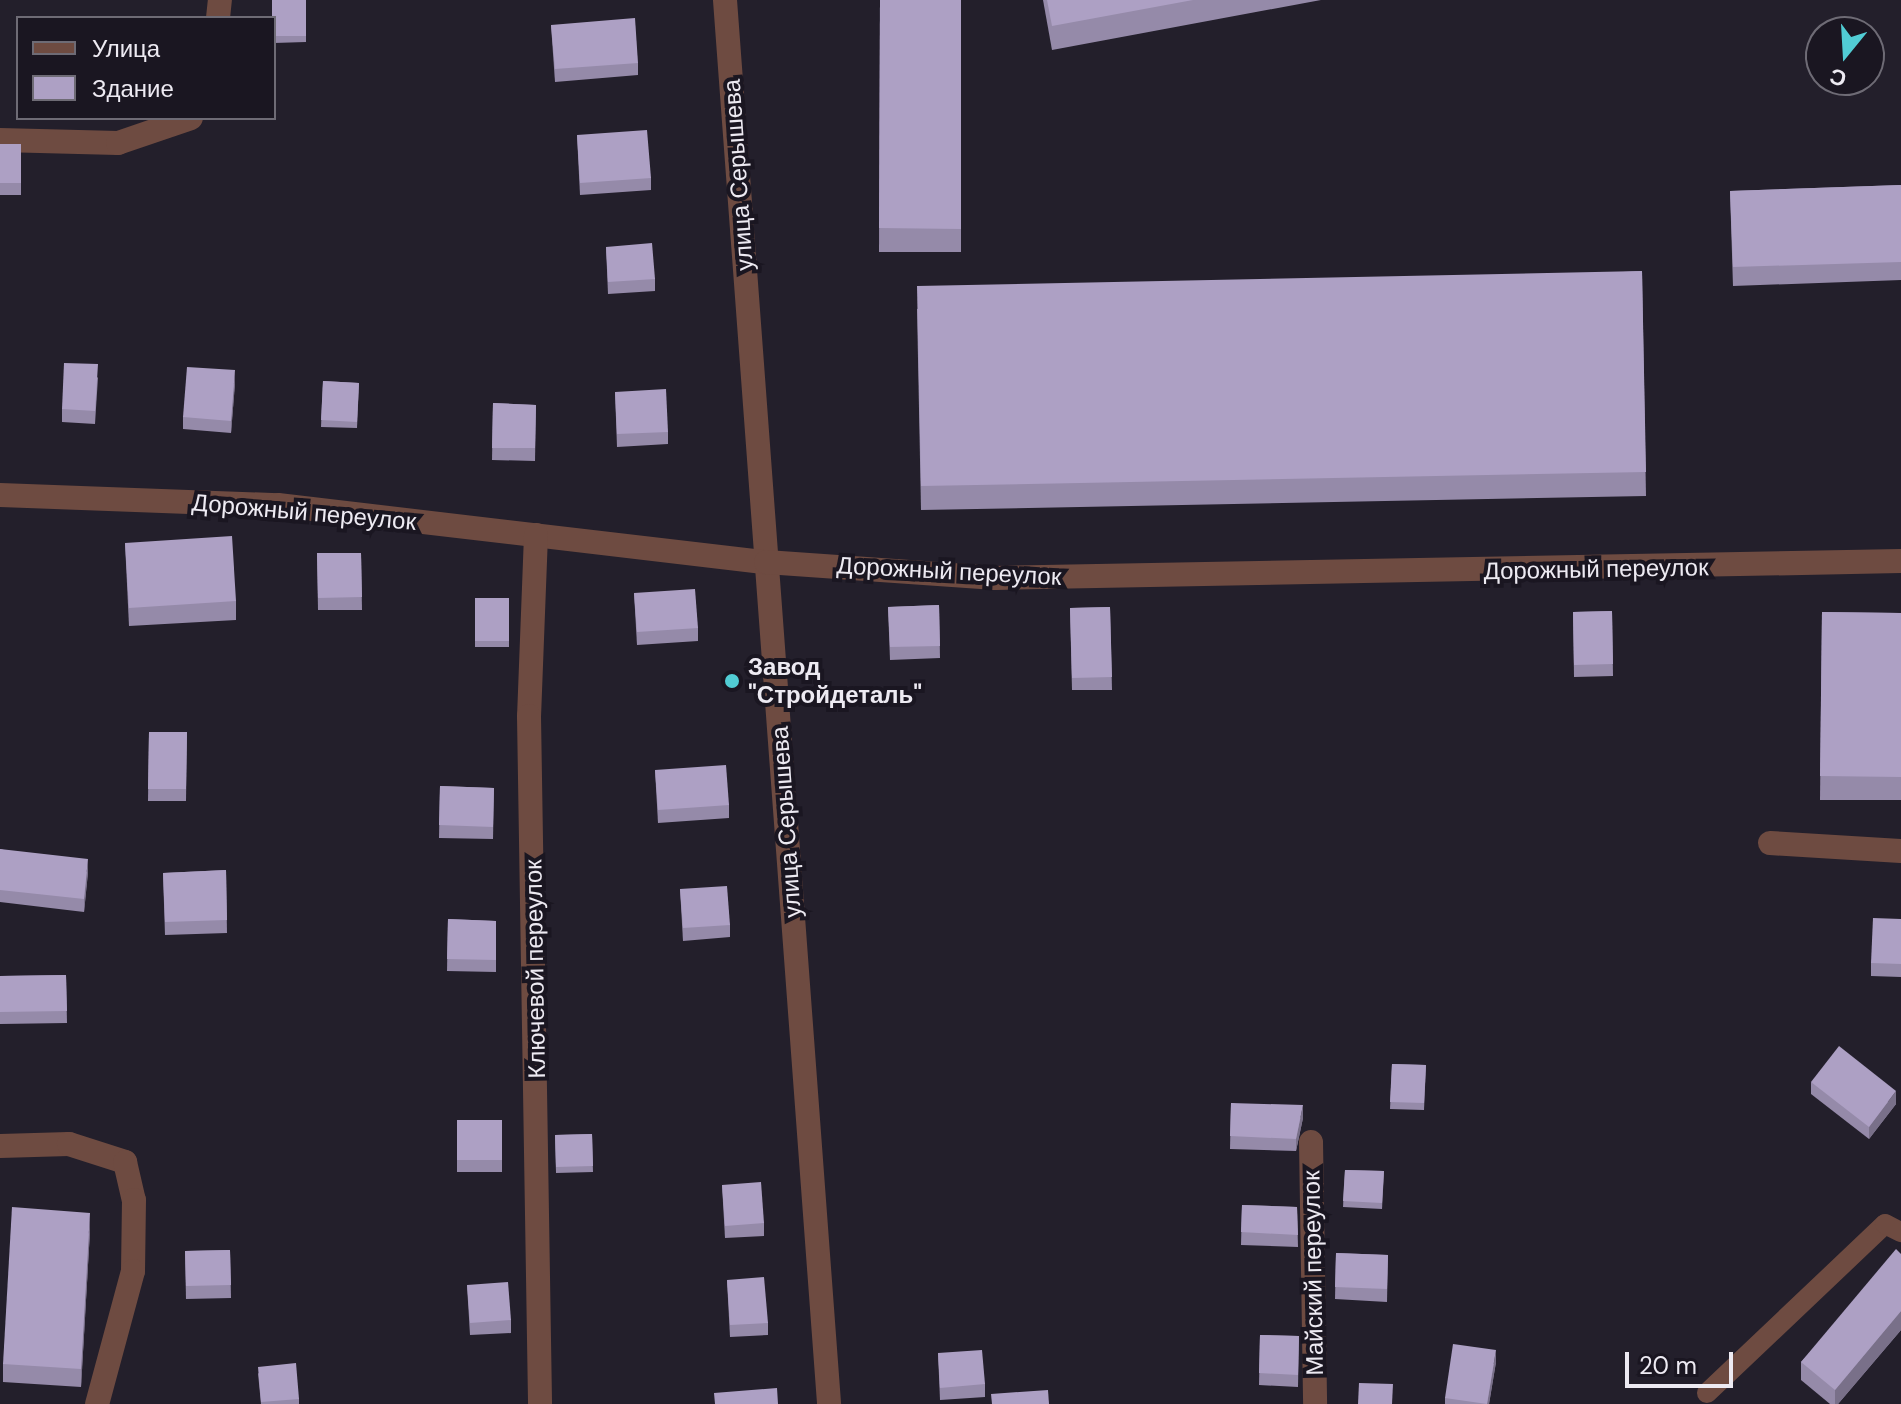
<!DOCTYPE html>
<html>
<head>
<meta charset="utf-8">
<style>
  body { margin:0 }
  #map { position:relative; width:1901px; height:1404px; overflow:hidden; background:#231f2b; font-family:"DM Sans",sans-serif }
  div>[style] { position:absolute }
  [style*='--x'] { left:calc(var(--x)*1px); top:calc(var(--y)*1px); width:calc(var(--w)*1px); rotate:calc(var(--a)*1deg) }
  .service>* { height:20px; margin:-10px; padding:0 10px; transform-origin:10px; border-radius:10px; background:#6e4b41 }
  .minor>* { height:24px; margin:-12px; padding:0 12px; transform-origin:12px; border-radius:12px; background:#6e4b41 }
  .wall>* { inset:0; background:#958aa9 }
  .shaded-wall>* { inset:0; background:#797089 }
  .building>* { inset:0; background:#ada0c4 }
  .dots>* { width:22px; height:22px; translate:-50% -50%; box-sizing:border-box; border:4px solid #1a1621; border-radius:50% }
  span { translate:-50% -50%; white-space:nowrap; text-align:center; line-height:1.15; -webkit-text-stroke:8px #1a1621; paint-order:stroke }
  .street-label { font-size:24px; color:#edeaf2 }
  .poi-label { font-size:24px; color:#edeaf2; font-weight:700 }
  .left { translate:0 -50%; text-align:left }
  .legend { position:absolute; left:16px; top:16px; width:260px; height:104px; box-sizing:border-box; background:#1a1621; border:2px solid #6e6b75; margin:0; padding:10px 14px; list-style:none; font-size:24px; color:#edeaf2 }
  .legend li { display:flex; align-items:center; gap:16px; height:40px }
  .legend b { width:40px; border:2px solid #6e6b75 }
  .north { position:absolute; left:1805px; top:16px; width:80px; height:80px; box-sizing:border-box; background:#1a1621; border:2px solid #6e6b75; border-radius:50%; rotate:198deg; font-size:22px; font-weight:700; line-height:32px; text-align:center; color:#edeaf2 }
  .north::after { content:''; display:block; margin:auto; width:28px; height:36px; background:#51ccd4; clip-path:polygon(50% 0,100% 100%,50% 72%,0 100%) }
  .scale { position:absolute; left:1625px; top:1352px; width:108px; height:36px; box-sizing:border-box; border:4px solid #edeaf2; border-top:0; padding-left:10px; font-size:24px; line-height:28px; white-space:nowrap; color:#edeaf2; -webkit-text-stroke:6px #1a1621; paint-order:stroke }
</style>
</head>
<body>
<div id="map">
  <div class="service">
    <i style="--x:1707;--y:1393;--w:245;--a:-43.5"></i>
    <i style="--x:1885;--y:1224;--w:18;--a:27"></i>
  </div>
  <div class="minor">
    <i style="--x:725;--y:0;--w:1408;--a:85.76"></i>
    <i style="--x:218;--y:18;--w:18;--a:-84"></i>
    <i style="--x:0;--y:140;--w:118;--a:1.5"></i>
    <i style="--x:118;--y:143;--w:77;--a:-18.9"></i>
    <i style="--x:0;--y:495;--w:278;--a:2.1"></i>
    <i style="--x:278;--y:505;--w:491;--a:6.7"></i>
    <i style="--x:766;--y:562;--w:230;--a:4"></i>
    <i style="--x:995;--y:578;--w:906;--a:-1.07"></i>
    <i style="--x:536;--y:535;--w:181;--a:92.2"></i>
    <i style="--x:529;--y:716;--w:688;--a:89.08"></i>
    <i style="--x:1770;--y:843;--w:131;--a:3.5"></i>
    <i style="--x:1311;--y:1142;--w:262;--a:89.1"></i>
    <i style="--x:0;--y:1146;--w:69;--a:-1.7"></i>
    <i style="--x:69;--y:1144;--w:59;--a:17.8"></i>
    <i style="--x:125;--y:1162;--w:39;--a:77"></i>
    <i style="--x:134;--y:1200;--w:71;--a:90.8"></i>
    <i style="--x:133;--y:1271;--w:138;--a:105.1"></i>
  </div>
  <div class="wall">
    <i style="clip-path:polygon(306px 0,306px 42px,274px 43px,274px 18px)"></i>
    <i style="clip-path:polygon(880px 0,961px 0,961px 252px,879px 252px)"></i>
    <i style="clip-path:polygon(1043px 0,1321px 0,1052px 50px)"></i>
    <i style="clip-path:polygon(551px 25px,638px 63px,638px 75px,555px 82px)"></i>
    <i style="clip-path:polygon(577px 135px,651px 178px,651px 190px,580px 195px)"></i>
    <i style="clip-path:polygon(0 144px,21px 144px,21px 195px,0 195px)"></i>
    <i style="clip-path:polygon(1901px 185px,1901px 280px,1733px 286px,1730px 191px)"></i>
    <i style="clip-path:polygon(606px 247px,655px 279px,655px 291px,608px 294px)"></i>
    <i style="clip-path:polygon(1642px 271px,1646px 496px,921px 510px,917px 309px)"></i>
    <i style="clip-path:polygon(98px 377px,95px 424px,62px 422px,62px 409px)"></i>
    <i style="clip-path:polygon(323px 381px,359px 383px,357px 428px,321px 427px)"></i>
    <i style="clip-path:polygon(235px 383px,231px 433px,183px 429px,183px 417px)"></i>
    <i style="clip-path:polygon(615px 392px,668px 432px,668px 444px,617px 447px)"></i>
    <i style="clip-path:polygon(493px 403px,536px 405px,535px 461px,492px 460px)"></i>
    <i style="clip-path:polygon(125px 543px,236px 601px,236px 620px,129px 626px)"></i>
    <i style="clip-path:polygon(317px 553px,361px 553px,362px 610px,318px 610px)"></i>
    <i style="clip-path:polygon(634px 593px,698px 628px,698px 641px,637px 645px)"></i>
    <i style="clip-path:polygon(475px 598px,509px 598px,509px 647px,475px 647px)"></i>
    <i style="clip-path:polygon(939px 605px,940px 658px,890px 660px,888px 607px)"></i>
    <i style="clip-path:polygon(1110px 607px,1112px 690px,1072px 690px,1070px 608px)"></i>
    <i style="clip-path:polygon(1612px 611px,1613px 676px,1574px 677px,1573px 612px)"></i>
    <i style="clip-path:polygon(1822px 612px,1901px 613px,1901px 800px,1820px 800px)"></i>
    <i style="clip-path:polygon(149px 732px,187px 732px,186px 801px,148px 801px)"></i>
    <i style="clip-path:polygon(655px 770px,729px 805px,729px 818px,658px 823px)"></i>
    <i style="clip-path:polygon(440px 786px,494px 788px,493px 839px,439px 838px)"></i>
    <i style="clip-path:polygon(0 849px,88px 872px,84px 912px,0 902px)"></i>
    <i style="clip-path:polygon(226px 870px,227px 933px,165px 935px,163px 873px)"></i>
    <i style="clip-path:polygon(680px 889px,730px 925px,730px 937px,683px 941px)"></i>
    <i style="clip-path:polygon(448px 919px,496px 921px,496px 972px,447px 971px)"></i>
    <i style="clip-path:polygon(1901px 919px,1901px 977px,1871px 976px,1871px 963px)"></i>
    <i style="clip-path:polygon(66px 975px,67px 1023px,0 1024px,0 976px)"></i>
    <i style="clip-path:polygon(1392px 1064px,1426px 1065px,1424px 1110px,1390px 1109px)"></i>
    <i style="clip-path:polygon(1811px 1082px,1896px 1104px,1869px 1139px,1811px 1094px)"></i>
    <i style="clip-path:polygon(1231px 1103px,1303px 1118px,1296px 1151px,1230px 1149px)"></i>
    <i style="clip-path:polygon(457px 1120px,502px 1120px,502px 1172px,457px 1172px)"></i>
    <i style="clip-path:polygon(592px 1134px,593px 1172px,556px 1173px,555px 1135px)"></i>
    <i style="clip-path:polygon(1345px 1170px,1384px 1171px,1382px 1209px,1343px 1207px)"></i>
    <i style="clip-path:polygon(722px 1185px,764px 1223px,764px 1236px,725px 1238px)"></i>
    <i style="clip-path:polygon(1242px 1205px,1297px 1207px,1298px 1247px,1241px 1245px)"></i>
    <i style="clip-path:polygon(90px 1231px,81px 1387px,3px 1382px,3px 1364px)"></i>
    <i style="clip-path:polygon(230px 1250px,231px 1298px,186px 1299px,185px 1251px)"></i>
    <i style="clip-path:polygon(1336px 1253px,1388px 1255px,1387px 1302px,1335px 1299px)"></i>
    <i style="clip-path:polygon(1901px 1254px,1901px 1330px,1838px 1404px,1830px 1404px,1801px 1380px,1801px 1362px)"></i>
    <i style="clip-path:polygon(727px 1280px,768px 1323px,768px 1335px,730px 1337px)"></i>
    <i style="clip-path:polygon(467px 1285px,511px 1320px,511px 1333px,470px 1335px)"></i>
    <i style="clip-path:polygon(1260px 1335px,1299px 1336px,1298px 1387px,1259px 1385px)"></i>
    <i style="clip-path:polygon(938px 1353px,985px 1384px,985px 1397px,940px 1400px)"></i>
    <i style="clip-path:polygon(1496px 1362px,1489px 1404px,1445px 1404px,1445px 1398px)"></i>
    <i style="clip-path:polygon(258px 1373px,299px 1399px,299px 1404px,261px 1404px)"></i>
  </div>
  <div class="shaded-wall">
    <i style="clip-path:polygon(235px 370px,235px 383px,231px 433px,231px 421px)"></i>
    <i style="clip-path:polygon(88px 859px,88px 872px,84px 912px,84px 899px)"></i>
    <i style="clip-path:polygon(1896px 1091px,1896px 1104px,1869px 1139px,1869px 1127px)"></i>
    <i style="clip-path:polygon(1303px 1105px,1303px 1118px,1296px 1151px,1296px 1139px)"></i>
    <i style="clip-path:polygon(90px 1213px,90px 1231px,81px 1387px,81px 1369px)"></i>
    <i style="clip-path:polygon(1901px 1311px,1901px 1330px,1838px 1404px,1835px 1404px,1835px 1390px)"></i>
    <i style="clip-path:polygon(1496px 1350px,1496px 1362px,1489px 1404px,1487px 1404px)"></i>
  </div>
  <div class="building">
    <i style="clip-path:polygon(272px 0,306px 0,306px 36px,274px 36px,274px 18px,272px 18px)"></i>
    <i style="clip-path:polygon(880px 0,961px 0,961px 229px,879px 228px)"></i>
    <i style="clip-path:polygon(1047px 0,1193px 0,1052px 26px)"></i>
    <i style="clip-path:polygon(635px 18px,638px 63px,555px 69px,551px 25px)"></i>
    <i style="clip-path:polygon(647px 130px,651px 178px,580px 183px,577px 135px)"></i>
    <i style="clip-path:polygon(0 144px,21px 144px,21px 183px,0 183px)"></i>
    <i style="clip-path:polygon(1901px 185px,1901px 262px,1733px 267px,1730px 191px)"></i>
    <i style="clip-path:polygon(652px 243px,655px 279px,608px 282px,606px 247px)"></i>
    <i style="clip-path:polygon(1642px 271px,1646px 472px,921px 486px,917px 286px)"></i>
    <i style="clip-path:polygon(64px 363px,98px 364px,95px 411px,62px 409px)"></i>
    <i style="clip-path:polygon(187px 367px,235px 370px,231px 421px,183px 417px)"></i>
    <i style="clip-path:polygon(323px 381px,359px 383px,357px 422px,321px 420px)"></i>
    <i style="clip-path:polygon(666px 389px,668px 432px,617px 434px,615px 392px)"></i>
    <i style="clip-path:polygon(493px 403px,536px 405px,535px 448px,492px 448px)"></i>
    <i style="clip-path:polygon(232px 536px,236px 601px,129px 608px,125px 543px)"></i>
    <i style="clip-path:polygon(317px 553px,361px 553px,362px 597px,318px 598px)"></i>
    <i style="clip-path:polygon(695px 589px,698px 628px,637px 632px,634px 593px)"></i>
    <i style="clip-path:polygon(475px 598px,509px 598px,509px 641px,475px 641px)"></i>
    <i style="clip-path:polygon(939px 605px,940px 646px,890px 647px,888px 607px)"></i>
    <i style="clip-path:polygon(1110px 607px,1112px 677px,1072px 678px,1070px 608px)"></i>
    <i style="clip-path:polygon(1612px 611px,1613px 664px,1574px 665px,1573px 612px)"></i>
    <i style="clip-path:polygon(1822px 612px,1901px 613px,1901px 777px,1820px 776px)"></i>
    <i style="clip-path:polygon(149px 732px,187px 732px,186px 789px,148px 789px)"></i>
    <i style="clip-path:polygon(726px 765px,729px 805px,658px 810px,655px 770px)"></i>
    <i style="clip-path:polygon(440px 786px,494px 788px,493px 827px,439px 825px)"></i>
    <i style="clip-path:polygon(0 849px,88px 859px,84px 899px,0 890px)"></i>
    <i style="clip-path:polygon(226px 870px,227px 920px,165px 922px,163px 873px)"></i>
    <i style="clip-path:polygon(727px 886px,730px 925px,683px 928px,680px 889px)"></i>
    <i style="clip-path:polygon(1873px 918px,1901px 919px,1901px 964px,1871px 963px)"></i>
    <i style="clip-path:polygon(448px 919px,496px 921px,496px 960px,447px 959px)"></i>
    <i style="clip-path:polygon(66px 975px,67px 1011px,0 1012px,0 976px)"></i>
    <i style="clip-path:polygon(1839px 1046px,1896px 1091px,1869px 1127px,1811px 1082px)"></i>
    <i style="clip-path:polygon(1392px 1064px,1426px 1065px,1424px 1103px,1390px 1102px)"></i>
    <i style="clip-path:polygon(1231px 1103px,1303px 1105px,1296px 1139px,1230px 1136px)"></i>
    <i style="clip-path:polygon(457px 1120px,502px 1120px,502px 1160px,457px 1160px)"></i>
    <i style="clip-path:polygon(592px 1134px,593px 1166px,556px 1167px,555px 1135px)"></i>
    <i style="clip-path:polygon(1345px 1170px,1384px 1171px,1382px 1203px,1343px 1201px)"></i>
    <i style="clip-path:polygon(761px 1182px,764px 1223px,725px 1226px,722px 1185px)"></i>
    <i style="clip-path:polygon(1242px 1205px,1297px 1207px,1298px 1235px,1241px 1232px)"></i>
    <i style="clip-path:polygon(12px 1207px,90px 1213px,81px 1369px,3px 1364px)"></i>
    <i style="clip-path:polygon(1896px 1249px,1901px 1254px,1901px 1311px,1835px 1390px,1801px 1362px)"></i>
    <i style="clip-path:polygon(230px 1250px,231px 1285px,186px 1286px,185px 1251px)"></i>
    <i style="clip-path:polygon(1336px 1253px,1388px 1255px,1387px 1289px,1335px 1287px)"></i>
    <i style="clip-path:polygon(764px 1277px,768px 1323px,730px 1325px,727px 1280px)"></i>
    <i style="clip-path:polygon(508px 1282px,511px 1320px,470px 1323px,467px 1285px)"></i>
    <i style="clip-path:polygon(1260px 1335px,1299px 1336px,1298px 1375px,1259px 1373px)"></i>
    <i style="clip-path:polygon(1453px 1344px,1496px 1350px,1487px 1404px,1445px 1398px)"></i>
    <i style="clip-path:polygon(982px 1350px,985px 1384px,940px 1388px,938px 1353px)"></i>
    <i style="clip-path:polygon(296px 1363px,299px 1399px,261px 1402px,258px 1367px)"></i>
    <i style="clip-path:polygon(1359px 1383px,1393px 1384px,1392px 1404px,1358px 1404px)"></i>
    <i style="clip-path:polygon(777px 1388px,778px 1404px,715px 1404px,714px 1393px)"></i>
    <i style="clip-path:polygon(1048px 1390px,1049px 1404px,992px 1404px,991px 1394px)"></i>
  </div>
  <div class="dots">
    <i style="left:732px;top:681px;background:#51ccd4"></i>
  </div>
  <div class="street-label">
    <span style="left:738px;top:175px;rotate:-94deg">улица Серышева</span>
    <span style="left:304px;top:512px;rotate:5deg">Дорожный переулок</span>
    <span style="left:1596px;top:569px;rotate:-1deg">Дорожный переулок</span>
    <span style="left:949px;top:571px;rotate:3deg">Дорожный переулок</span>
    <span style="left:786px;top:822px;rotate:-94deg">улица Серышева</span>
    <span style="left:535px;top:969px;rotate:-91deg">Ключевой переулок</span>
    <span style="left:1313px;top:1273px;rotate:-91deg">Майский переулок</span>
  </div>
  <div class="poi-label">
    <span class="left" style="left:748px;top:681px">Завод<br>"Стройдеталь"</span>
  </div>
  <ul class="legend">
  <li><b style="height:10px;background:#6e4b41"></b>Улица</li>
  <li><b style="height:22px;background:#ada0c4"></b>Здание</li>
  </ul>
  <div class="north">С</div>
  <div class="scale">20 m</div>
</div>
</body>
</html>
